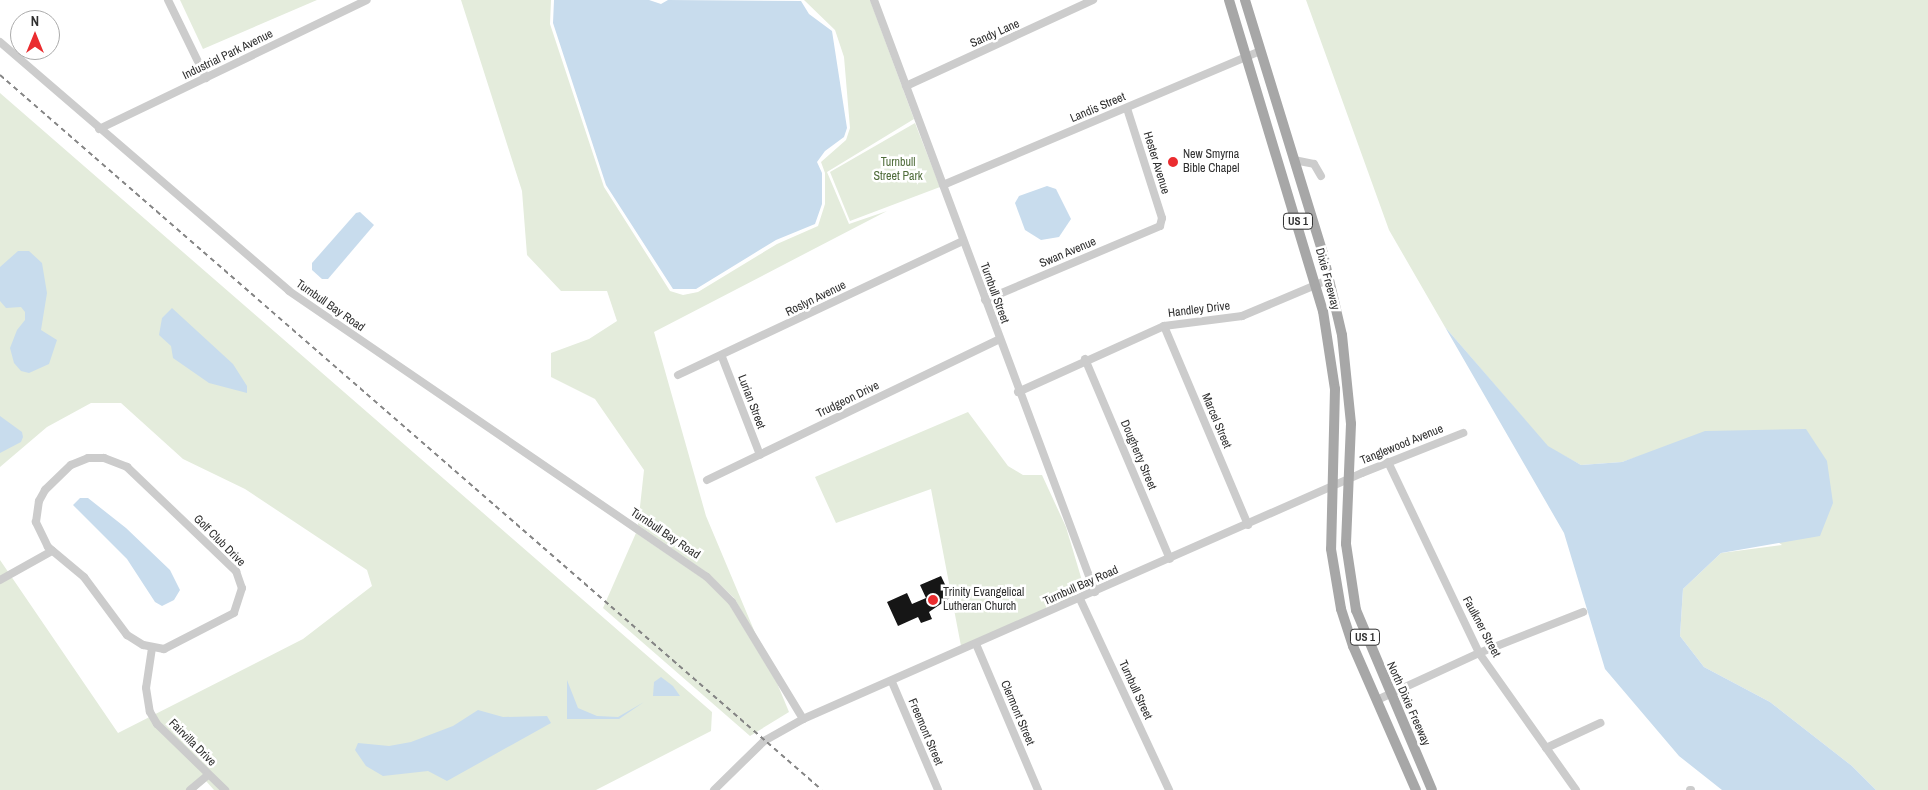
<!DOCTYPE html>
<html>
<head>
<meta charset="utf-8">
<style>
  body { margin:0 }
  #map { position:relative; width:1928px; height:790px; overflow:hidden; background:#fff; font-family:"Archivo Narrow",sans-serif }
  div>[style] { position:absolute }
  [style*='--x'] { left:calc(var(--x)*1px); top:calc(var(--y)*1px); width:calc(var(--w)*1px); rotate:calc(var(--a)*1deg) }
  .green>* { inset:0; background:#e4ecdc }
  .water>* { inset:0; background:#c8dced }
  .building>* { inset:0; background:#161616 }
  .minor>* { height:8px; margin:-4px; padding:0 4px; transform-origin:4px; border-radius:4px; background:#ccc }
  .major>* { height:10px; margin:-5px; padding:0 5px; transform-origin:5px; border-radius:5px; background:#a7a7a7 }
  .rail>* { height:2px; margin-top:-1px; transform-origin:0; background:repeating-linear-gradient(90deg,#848484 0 5px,transparent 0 9px) }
  .dots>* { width:14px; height:14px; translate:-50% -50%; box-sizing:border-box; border:2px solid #fff; border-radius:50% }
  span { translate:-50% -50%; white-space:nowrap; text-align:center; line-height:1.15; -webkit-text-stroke:5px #fff; paint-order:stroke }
  .shield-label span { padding:1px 4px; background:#fff; border:1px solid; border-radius:4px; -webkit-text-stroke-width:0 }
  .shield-label { font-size:11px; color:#2f2f2f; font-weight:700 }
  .street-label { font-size:12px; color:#2f2f2f }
  .poi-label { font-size:12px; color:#2f2f2f }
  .left { translate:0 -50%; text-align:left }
  .park-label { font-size:12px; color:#4f6c3a }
  .north { position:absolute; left:10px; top:10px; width:50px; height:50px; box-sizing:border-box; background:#fff; border:1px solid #acacac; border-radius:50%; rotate:0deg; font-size:14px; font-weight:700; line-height:20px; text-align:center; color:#2f2f2f }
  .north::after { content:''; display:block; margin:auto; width:18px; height:22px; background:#ea2c2f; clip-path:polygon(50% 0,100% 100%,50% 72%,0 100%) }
</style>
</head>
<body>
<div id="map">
  <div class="green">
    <i style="clip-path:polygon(180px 0,317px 0,203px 49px)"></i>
    <i style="clip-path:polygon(461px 0,551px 0,550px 24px,604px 187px,670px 291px,683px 295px,698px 292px,777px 244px,818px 226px,825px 204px,825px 173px,821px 162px,846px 140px,850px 128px,844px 57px,835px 30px,804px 0,870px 0,914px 119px,827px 172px,849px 224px,887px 211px,654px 332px,706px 516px,756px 635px,734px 598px,709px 574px,638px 525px,644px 470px,595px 399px,551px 377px,551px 353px,589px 339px,617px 321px,607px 291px,561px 291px,527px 255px,522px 191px)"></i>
    <i style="clip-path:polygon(1306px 0,1928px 0,1928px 790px,1876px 790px,1852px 766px,1770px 702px,1704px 667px,1680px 636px,1683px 589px,1721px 553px,1782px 545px,1658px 450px,1622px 462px,1581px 465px,1548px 447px,1445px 327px,1389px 230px)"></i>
    <i style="clip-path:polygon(0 93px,712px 712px,711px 731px,596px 790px,214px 790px,206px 781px,196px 790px,0 790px,0 560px,118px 733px,303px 639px,372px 586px,367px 570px,245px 489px,183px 459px,121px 403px,91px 403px,47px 427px,0 467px)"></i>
    <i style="clip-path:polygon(915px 123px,940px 187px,850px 221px,830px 172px)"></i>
    <i style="clip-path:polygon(968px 412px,1008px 466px,1023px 475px,1042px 475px,1066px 527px,1083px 584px,1073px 597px,961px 646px,931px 489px,836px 523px,815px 477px)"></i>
    <i style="clip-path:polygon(636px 533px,705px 580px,729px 604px,777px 683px,789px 712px,750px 736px,603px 608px)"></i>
  </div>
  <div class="water">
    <i style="clip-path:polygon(554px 0,649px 0,661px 4px,668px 0,801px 1px,809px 14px,832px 31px,847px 128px,844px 137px,825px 151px,817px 162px,822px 173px,822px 204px,815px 224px,776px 240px,696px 289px,673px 289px,606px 185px,553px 23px)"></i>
    <i style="clip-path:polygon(1047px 186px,1056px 189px,1071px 219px,1059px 237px,1041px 240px,1025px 230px,1015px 203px,1019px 196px)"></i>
    <i style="clip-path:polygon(360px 212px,374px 225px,328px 279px,322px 279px,312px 270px,312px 263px,356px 213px)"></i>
    <i style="clip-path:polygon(18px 251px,29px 251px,42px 263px,47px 293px,41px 330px,57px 340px,49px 364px,29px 373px,21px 371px,14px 363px,10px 348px,17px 330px,25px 320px,25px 312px,21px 307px,6px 308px,0 301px,0 267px)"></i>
    <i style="clip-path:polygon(172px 308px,233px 364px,247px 386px,247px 393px,209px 383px,173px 358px,171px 346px,159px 335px,162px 318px)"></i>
    <i style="clip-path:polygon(1445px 327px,1548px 446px,1581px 465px,1622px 462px,1705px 431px,1806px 429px,1827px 461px,1833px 503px,1820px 536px,1721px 553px,1683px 589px,1680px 636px,1704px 667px,1770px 702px,1852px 766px,1876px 790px,1722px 790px,1679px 756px,1605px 669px,1564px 533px)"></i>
    <i style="clip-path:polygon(0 416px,22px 432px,23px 437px,21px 442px,0 453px)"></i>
    <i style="clip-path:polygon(80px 498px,88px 498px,126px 528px,170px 570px,180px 590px,174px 600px,162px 606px,155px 602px,127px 559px,73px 505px)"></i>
    <i style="clip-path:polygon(661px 677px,673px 686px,680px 696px,653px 696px,654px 682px)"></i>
    <i style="clip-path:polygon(567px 680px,578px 708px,597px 716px,618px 717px,644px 702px,619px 719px,567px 719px)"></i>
    <i style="clip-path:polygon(478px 710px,503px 717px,547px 716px,551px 723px,447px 781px,428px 771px,383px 776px,366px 766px,355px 750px,358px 743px,389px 746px,411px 742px,453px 726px)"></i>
  </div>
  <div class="building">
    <i style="clip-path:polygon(941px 576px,951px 597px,929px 612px,932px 619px,921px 623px,918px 617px,898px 626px,887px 602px,907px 593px,912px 604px,926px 598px,920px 585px)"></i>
  </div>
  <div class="minor">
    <i style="--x:168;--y:0;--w:87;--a:64"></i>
    <i style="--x:874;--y:0;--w:632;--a:69.53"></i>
    <i style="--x:0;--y:42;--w:381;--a:40.7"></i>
    <i style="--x:289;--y:291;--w:506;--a:34.38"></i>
    <i style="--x:707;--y:577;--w:35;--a:45"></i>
    <i style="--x:732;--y:602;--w:137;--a:58.7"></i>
    <i style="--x:906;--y:86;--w:206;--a:-24.7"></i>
    <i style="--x:99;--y:129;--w:297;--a:-25.7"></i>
    <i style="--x:1294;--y:160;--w:20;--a:11"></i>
    <i style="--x:1314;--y:164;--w:14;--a:60"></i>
    <i style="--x:943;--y:185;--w:344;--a:-22.9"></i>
    <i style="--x:985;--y:300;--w:190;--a:-22.9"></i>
    <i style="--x:1160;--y:226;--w:8;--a:-76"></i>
    <i style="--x:1162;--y:218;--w:115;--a:-107.7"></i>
    <i style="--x:1164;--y:326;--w:216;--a:67.1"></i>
    <i style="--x:722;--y:357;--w:105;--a:68.8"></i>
    <i style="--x:1085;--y:359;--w:217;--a:67"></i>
    <i style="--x:678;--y:375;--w:315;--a:-25.2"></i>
    <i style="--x:1018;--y:392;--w:160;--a:-24.3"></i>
    <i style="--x:1164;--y:326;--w:79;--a:-7.3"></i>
    <i style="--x:1242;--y:316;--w:95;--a:-22.8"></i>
    <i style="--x:88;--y:458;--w:16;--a:0"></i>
    <i style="--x:104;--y:458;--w:25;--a:21"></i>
    <i style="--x:127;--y:467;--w:151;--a:43.7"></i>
    <i style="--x:236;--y:571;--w:18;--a:71"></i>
    <i style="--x:242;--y:588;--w:26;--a:108"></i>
    <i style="--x:234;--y:613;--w:79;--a:152.8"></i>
    <i style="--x:164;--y:649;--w:21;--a:-169"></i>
    <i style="--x:143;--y:645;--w:19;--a:-148"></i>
    <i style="--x:127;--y:635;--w:72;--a:-126.6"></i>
    <i style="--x:84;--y:577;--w:47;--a:-140.2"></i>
    <i style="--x:48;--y:547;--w:28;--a:-116"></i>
    <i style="--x:36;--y:522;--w:21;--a:-82"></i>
    <i style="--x:39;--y:501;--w:13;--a:-61"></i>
    <i style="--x:45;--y:490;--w:36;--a:-44"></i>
    <i style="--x:71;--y:465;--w:18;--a:-22"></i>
    <i style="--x:1388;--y:462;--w:212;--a:64.5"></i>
    <i style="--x:1479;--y:653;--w:168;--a:54.7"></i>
    <i style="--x:707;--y:480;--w:323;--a:-25.7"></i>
    <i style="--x:0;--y:580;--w:60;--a:-29.1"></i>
    <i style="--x:1080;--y:599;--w:211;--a:65"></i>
    <i style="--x:976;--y:644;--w:159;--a:67"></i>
    <i style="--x:152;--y:648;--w:40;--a:98.5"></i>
    <i style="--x:146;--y:688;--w:24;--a:81"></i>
    <i style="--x:150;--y:712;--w:14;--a:60"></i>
    <i style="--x:157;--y:724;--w:95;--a:44.1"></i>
    <i style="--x:892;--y:682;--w:117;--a:66.9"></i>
    <i style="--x:1377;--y:700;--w:112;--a:-24.7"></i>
    <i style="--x:1479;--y:653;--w:112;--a:-21.5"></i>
    <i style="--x:1546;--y:748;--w:60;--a:-24.8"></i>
    <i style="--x:190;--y:790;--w:23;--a:-40"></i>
    <i style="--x:714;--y:790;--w:70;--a:-44.4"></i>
    <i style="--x:764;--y:741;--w:45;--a:-29.4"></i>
    <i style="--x:803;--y:719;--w:611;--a:-23.75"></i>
    <i style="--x:1362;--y:473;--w:109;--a:-21.6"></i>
    <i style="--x:1690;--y:790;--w:1;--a:0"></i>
  </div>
  <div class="major">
    <i style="--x:1229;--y:0;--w:325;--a:73.2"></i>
    <i style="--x:1323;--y:311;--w:79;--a:81.3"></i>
    <i style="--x:1335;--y:389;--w:160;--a:91.4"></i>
    <i style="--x:1331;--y:549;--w:61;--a:80.5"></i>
    <i style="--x:1341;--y:609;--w:39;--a:72"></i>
    <i style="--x:1353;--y:646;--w:157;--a:66.4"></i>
    <i style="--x:1245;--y:0;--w:266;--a:72.9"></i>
    <i style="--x:1323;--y:254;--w:83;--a:76.8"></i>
    <i style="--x:1342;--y:335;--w:89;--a:84.2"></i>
    <i style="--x:1351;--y:424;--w:120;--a:92.4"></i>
    <i style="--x:1346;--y:544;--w:67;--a:81.4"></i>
    <i style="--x:1356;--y:610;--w:195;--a:67.1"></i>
  </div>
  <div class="rail">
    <i style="--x:0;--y:75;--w:1089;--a:41.02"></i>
  </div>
  <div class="dots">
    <i style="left:1173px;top:162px;background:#ea2c2f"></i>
    <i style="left:933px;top:600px;background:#ea2c2f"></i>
  </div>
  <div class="shield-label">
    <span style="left:1298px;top:221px">US 1</span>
    <span style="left:1365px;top:637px">US 1</span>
  </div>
  <div class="street-label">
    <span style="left:995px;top:34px;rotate:-24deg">Sandy Lane</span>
    <span style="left:228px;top:55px;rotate:-26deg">Industrial Park Avenue</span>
    <span style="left:1098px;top:108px;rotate:-23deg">Landis Street</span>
    <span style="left:1156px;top:163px;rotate:73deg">Hester Avenue</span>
    <span style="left:1068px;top:253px;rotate:-23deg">Swan Avenue</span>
    <span style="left:1327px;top:279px;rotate:75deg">Dixie Freeway</span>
    <span style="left:994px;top:293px;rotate:70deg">Turnbull Street</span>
    <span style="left:816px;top:299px;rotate:-26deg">Roslyn Avenue</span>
    <span style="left:330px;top:306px;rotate:35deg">Turnbull Bay Road</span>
    <span style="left:1199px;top:310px;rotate:-7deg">Handley Drive</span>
    <span style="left:848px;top:400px;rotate:-26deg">Trudgeon Drive</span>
    <span style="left:751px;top:402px;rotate:69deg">Lurian Street</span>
    <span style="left:1216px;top:421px;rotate:67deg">Marcel Street</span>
    <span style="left:1402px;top:445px;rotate:-22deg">Tanglewood Avenue</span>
    <span style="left:1138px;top:455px;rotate:67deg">Dougherty Street</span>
    <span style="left:665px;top:534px;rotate:34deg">Turnbull Bay Road</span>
    <span style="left:219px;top:541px;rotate:45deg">Golf Club Drive</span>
    <span style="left:1081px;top:586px;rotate:-24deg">Turnbull Bay Road</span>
    <span style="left:1481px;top:627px;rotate:62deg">Faulkner Street</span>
    <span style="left:1135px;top:690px;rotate:65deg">Turnbull Street</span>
    <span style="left:1408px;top:704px;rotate:66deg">North Dixie Freeway</span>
    <span style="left:1017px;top:713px;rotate:67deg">Clermont Street</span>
    <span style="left:925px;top:732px;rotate:67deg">Freemont Street</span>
    <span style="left:192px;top:743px;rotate:45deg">Fairvilla Drive</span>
  </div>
  <div class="poi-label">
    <span class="left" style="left:1183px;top:162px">New Smyrna<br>Bible Chapel</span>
    <span class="left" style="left:943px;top:600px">Trinity Evangelical<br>Lutheran Church</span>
  </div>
  <div class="park-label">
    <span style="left:898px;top:170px">Turnbull<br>Street Park</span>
  </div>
  <div class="north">N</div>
</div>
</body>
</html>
